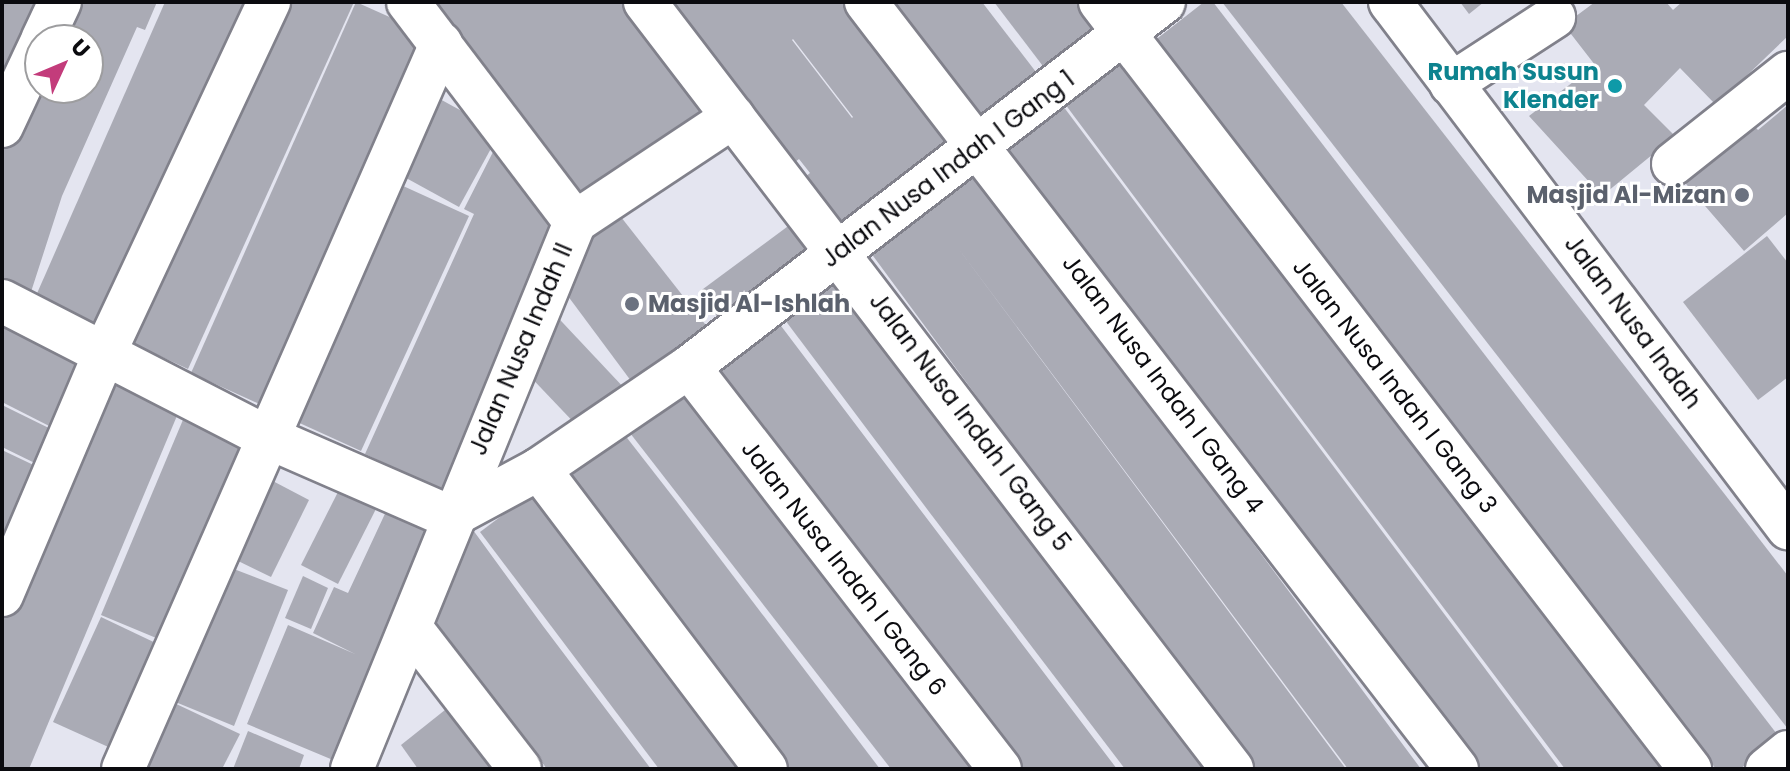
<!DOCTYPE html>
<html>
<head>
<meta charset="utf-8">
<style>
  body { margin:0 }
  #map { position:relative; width:1790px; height:771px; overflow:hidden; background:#e4e5f0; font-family:Poppins,sans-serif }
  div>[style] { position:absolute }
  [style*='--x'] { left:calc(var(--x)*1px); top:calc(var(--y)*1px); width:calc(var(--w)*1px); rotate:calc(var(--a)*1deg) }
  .building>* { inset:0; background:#aaabb5 }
  .roads { filter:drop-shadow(2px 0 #81818b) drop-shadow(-2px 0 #81818b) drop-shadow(0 2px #81818b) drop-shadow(0 -2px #81818b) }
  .street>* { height:42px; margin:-21px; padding:0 21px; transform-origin:21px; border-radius:21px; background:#fff }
  .dots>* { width:22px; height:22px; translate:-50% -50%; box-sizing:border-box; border:4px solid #fff; border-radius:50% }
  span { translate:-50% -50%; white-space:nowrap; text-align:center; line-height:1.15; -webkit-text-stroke:6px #fff; paint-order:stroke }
  .culture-label { font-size:24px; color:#0d838f; font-weight:700 }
  .right { translate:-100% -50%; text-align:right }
  .street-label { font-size:24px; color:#0b0b0f }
  .worship-label { font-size:24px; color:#5b616d; font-weight:700 }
  .left { translate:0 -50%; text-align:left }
  .frame { position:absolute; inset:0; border:4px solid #0b0b0f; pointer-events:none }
  .north { position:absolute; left:24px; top:24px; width:80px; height:80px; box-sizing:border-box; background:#fff; border:2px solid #9d9d9f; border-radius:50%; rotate:46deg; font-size:22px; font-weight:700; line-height:32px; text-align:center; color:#0b0b0f }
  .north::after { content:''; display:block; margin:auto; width:28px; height:36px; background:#c33c7b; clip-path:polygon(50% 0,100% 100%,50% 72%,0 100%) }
</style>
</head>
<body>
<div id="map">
  <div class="building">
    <i style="clip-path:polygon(2px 2px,51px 2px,2px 107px)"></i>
    <i style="clip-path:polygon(69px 2px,157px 2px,145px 30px,137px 27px,62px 196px,30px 295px,2px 282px,2px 141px,40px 88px,88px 88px,88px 40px,53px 40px)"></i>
    <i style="clip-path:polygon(165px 2px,252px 2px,108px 330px,35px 298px)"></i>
    <i style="clip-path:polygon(273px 2px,354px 2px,188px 369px,121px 338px)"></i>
    <i style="clip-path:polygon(356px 2px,432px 36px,266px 407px,191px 373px)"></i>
    <i style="clip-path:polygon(435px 2px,636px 2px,719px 108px,592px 206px)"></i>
    <i style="clip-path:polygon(evenodd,657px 2px,846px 2px,968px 148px,837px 240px,795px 185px,810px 173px,799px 159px,786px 169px,657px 2px,793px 39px,853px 117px,852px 118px,792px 40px,793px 39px)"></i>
    <i style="clip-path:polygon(891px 2px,982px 2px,1046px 85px,989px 129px)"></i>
    <i style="clip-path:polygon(994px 2px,1093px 2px,1115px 31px,1052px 78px)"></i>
    <i style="clip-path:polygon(1204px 2px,1213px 2px,1780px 738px,1740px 769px,1716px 769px,1154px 41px)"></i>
    <i style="clip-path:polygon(1222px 2px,1341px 2px,1723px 492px,1788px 576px,1788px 729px)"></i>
    <i style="clip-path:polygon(1460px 2px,1484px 2px,1469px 14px)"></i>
    <i style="clip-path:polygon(1595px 2px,1666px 2px,1673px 10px,1682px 2px,1788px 2px,1788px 36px,1716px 105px,1680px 68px,1644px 105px,1675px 136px,1602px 196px,1529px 116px,1595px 65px,1564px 25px)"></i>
    <i style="clip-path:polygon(1131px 43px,1677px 769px,1565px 769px,1172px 247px,1059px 96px)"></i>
    <i style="clip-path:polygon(438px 98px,500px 132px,459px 207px,397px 173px)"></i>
    <i style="clip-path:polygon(1057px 98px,1457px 631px,1560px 769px,1470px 769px,999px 141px)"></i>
    <i style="clip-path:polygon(1788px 105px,1788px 213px,1744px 251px,1680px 177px,1748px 119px,1758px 130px)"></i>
    <i style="clip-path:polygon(494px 150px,524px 165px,569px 222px,448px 493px,365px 454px,474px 214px,464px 209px)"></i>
    <i style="clip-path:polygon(969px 165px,1049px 269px,1421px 769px,1348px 769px,955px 244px,1346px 769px,1252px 769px,865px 245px)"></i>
    <i style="clip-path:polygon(390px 180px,469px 216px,361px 451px,282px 415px)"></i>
    <i style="clip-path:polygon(621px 217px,712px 333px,637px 389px,553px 276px,561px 257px)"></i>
    <i style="clip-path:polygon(799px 218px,827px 257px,727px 330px,699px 292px)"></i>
    <i style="clip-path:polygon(1767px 236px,1788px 263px,1788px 377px,1758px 400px,1683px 302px)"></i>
    <i style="clip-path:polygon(843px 264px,1225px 769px,1125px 769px,930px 513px,779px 312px)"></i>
    <i style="clip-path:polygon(547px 306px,626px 390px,582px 431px,522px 368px)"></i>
    <i style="clip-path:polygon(2px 311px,97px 358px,61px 432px,2px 402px)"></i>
    <i style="clip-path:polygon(772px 314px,881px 458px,1117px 769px,1009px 769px,703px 367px)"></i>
    <i style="clip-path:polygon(687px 374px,993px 769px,891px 769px,623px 424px)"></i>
    <i style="clip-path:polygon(102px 378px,179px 411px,29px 769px,2px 769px,2px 615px)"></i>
    <i style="clip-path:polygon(2px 405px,61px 434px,45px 468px,2px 447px)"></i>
    <i style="clip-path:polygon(185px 415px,256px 445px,173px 645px,101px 615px)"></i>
    <i style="clip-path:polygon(617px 425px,677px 502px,880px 769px,774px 769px,550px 476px)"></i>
    <i style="clip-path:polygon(2px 450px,44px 470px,2px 559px)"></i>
    <i style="clip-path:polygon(269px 479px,309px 500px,271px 577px,230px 557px)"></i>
    <i style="clip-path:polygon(543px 485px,758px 769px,659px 769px,480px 532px)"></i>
    <i style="clip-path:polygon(341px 486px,378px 505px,338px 584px,301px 565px)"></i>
    <i style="clip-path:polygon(390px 503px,438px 525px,333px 760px,247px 724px,288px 625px,355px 654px,313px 633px,334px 587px,348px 593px)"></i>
    <i style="clip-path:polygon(473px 530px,543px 626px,651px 769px,547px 769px,426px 609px,453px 544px)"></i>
    <i style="clip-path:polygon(226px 566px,288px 590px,234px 726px,173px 701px)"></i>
    <i style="clip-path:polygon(303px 576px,328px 588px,311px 629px,285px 618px)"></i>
    <i style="clip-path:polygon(101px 617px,162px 646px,115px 750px,53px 722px)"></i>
    <i style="clip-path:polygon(172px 702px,240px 734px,222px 769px,140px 769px)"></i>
    <i style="clip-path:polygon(455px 702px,497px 769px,418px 769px,401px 745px)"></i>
    <i style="clip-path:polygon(248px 731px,304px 755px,299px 769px,233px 769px)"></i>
  </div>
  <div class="roads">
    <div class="street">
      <i style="--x:408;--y:2;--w:276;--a:52.8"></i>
      <i style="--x:645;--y:2;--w:966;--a:52.57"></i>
      <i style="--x:866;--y:2;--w:968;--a:52.38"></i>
      <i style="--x:1100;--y:2;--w:968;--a:52.43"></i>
      <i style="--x:1390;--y:2;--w:660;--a:52.89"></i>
      <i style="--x:42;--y:40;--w:42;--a:-64.7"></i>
      <i style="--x:1451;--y:84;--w:123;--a:-33"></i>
      <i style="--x:2;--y:126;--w:89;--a:-64.9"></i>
      <i style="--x:1673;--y:164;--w:147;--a:-38.4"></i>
      <i style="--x:2;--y:301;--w:298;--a:27.2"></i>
      <i style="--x:267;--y:437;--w:200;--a:23.6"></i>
      <i style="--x:450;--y:517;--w:101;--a:-28.3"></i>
      <i style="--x:539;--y:469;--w:181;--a:-34.2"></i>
      <i style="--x:689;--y:367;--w:599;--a:-37.54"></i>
      <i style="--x:689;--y:367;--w:508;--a:52.27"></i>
      <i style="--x:539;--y:469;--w:376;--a:52.9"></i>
      <i style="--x:2;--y:595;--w:264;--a:-67"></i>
      <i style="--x:105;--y:352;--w:387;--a:-64.9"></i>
      <i style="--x:411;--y:628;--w:178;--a:52.3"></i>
      <i style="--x:123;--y:769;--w:792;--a:-66.32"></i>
      <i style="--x:352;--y:769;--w:591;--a:-67.82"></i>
      <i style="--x:575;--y:222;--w:190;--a:-33.6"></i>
      <i style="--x:1767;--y:769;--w:27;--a:-39"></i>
    </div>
  </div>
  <div class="dots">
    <i style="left:1615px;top:86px;background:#0f9aa8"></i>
    <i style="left:1742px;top:195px;background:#6b7280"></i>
    <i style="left:632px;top:304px;background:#6b7280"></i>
  </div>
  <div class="culture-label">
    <span class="right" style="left:1599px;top:86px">Rumah Susun<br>Klender</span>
  </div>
  <div class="street-label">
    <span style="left:948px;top:169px;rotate:-37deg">Jalan Nusa Indah I Gang 1</span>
    <span style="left:1633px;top:322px;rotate:53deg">Jalan Nusa Indah</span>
    <span style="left:521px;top:349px;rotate:-67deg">Jalan Nusa Indah II</span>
    <span style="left:1163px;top:384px;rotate:53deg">Jalan Nusa Indah I Gang 4</span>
    <span style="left:1395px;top:386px;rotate:52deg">Jalan Nusa Indah I Gang 3</span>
    <span style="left:970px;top:422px;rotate:53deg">Jalan Nusa Indah I Gang 5</span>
    <span style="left:844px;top:568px;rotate:52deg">Jalan Nusa Indah I Gang 6</span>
  </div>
  <div class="worship-label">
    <span class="right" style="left:1726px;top:195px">Masjid Al-Mizan</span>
    <span class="left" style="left:648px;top:304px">Masjid Al-Ishlah</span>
  </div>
  <div class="frame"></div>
  <div class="north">U</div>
</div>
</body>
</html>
